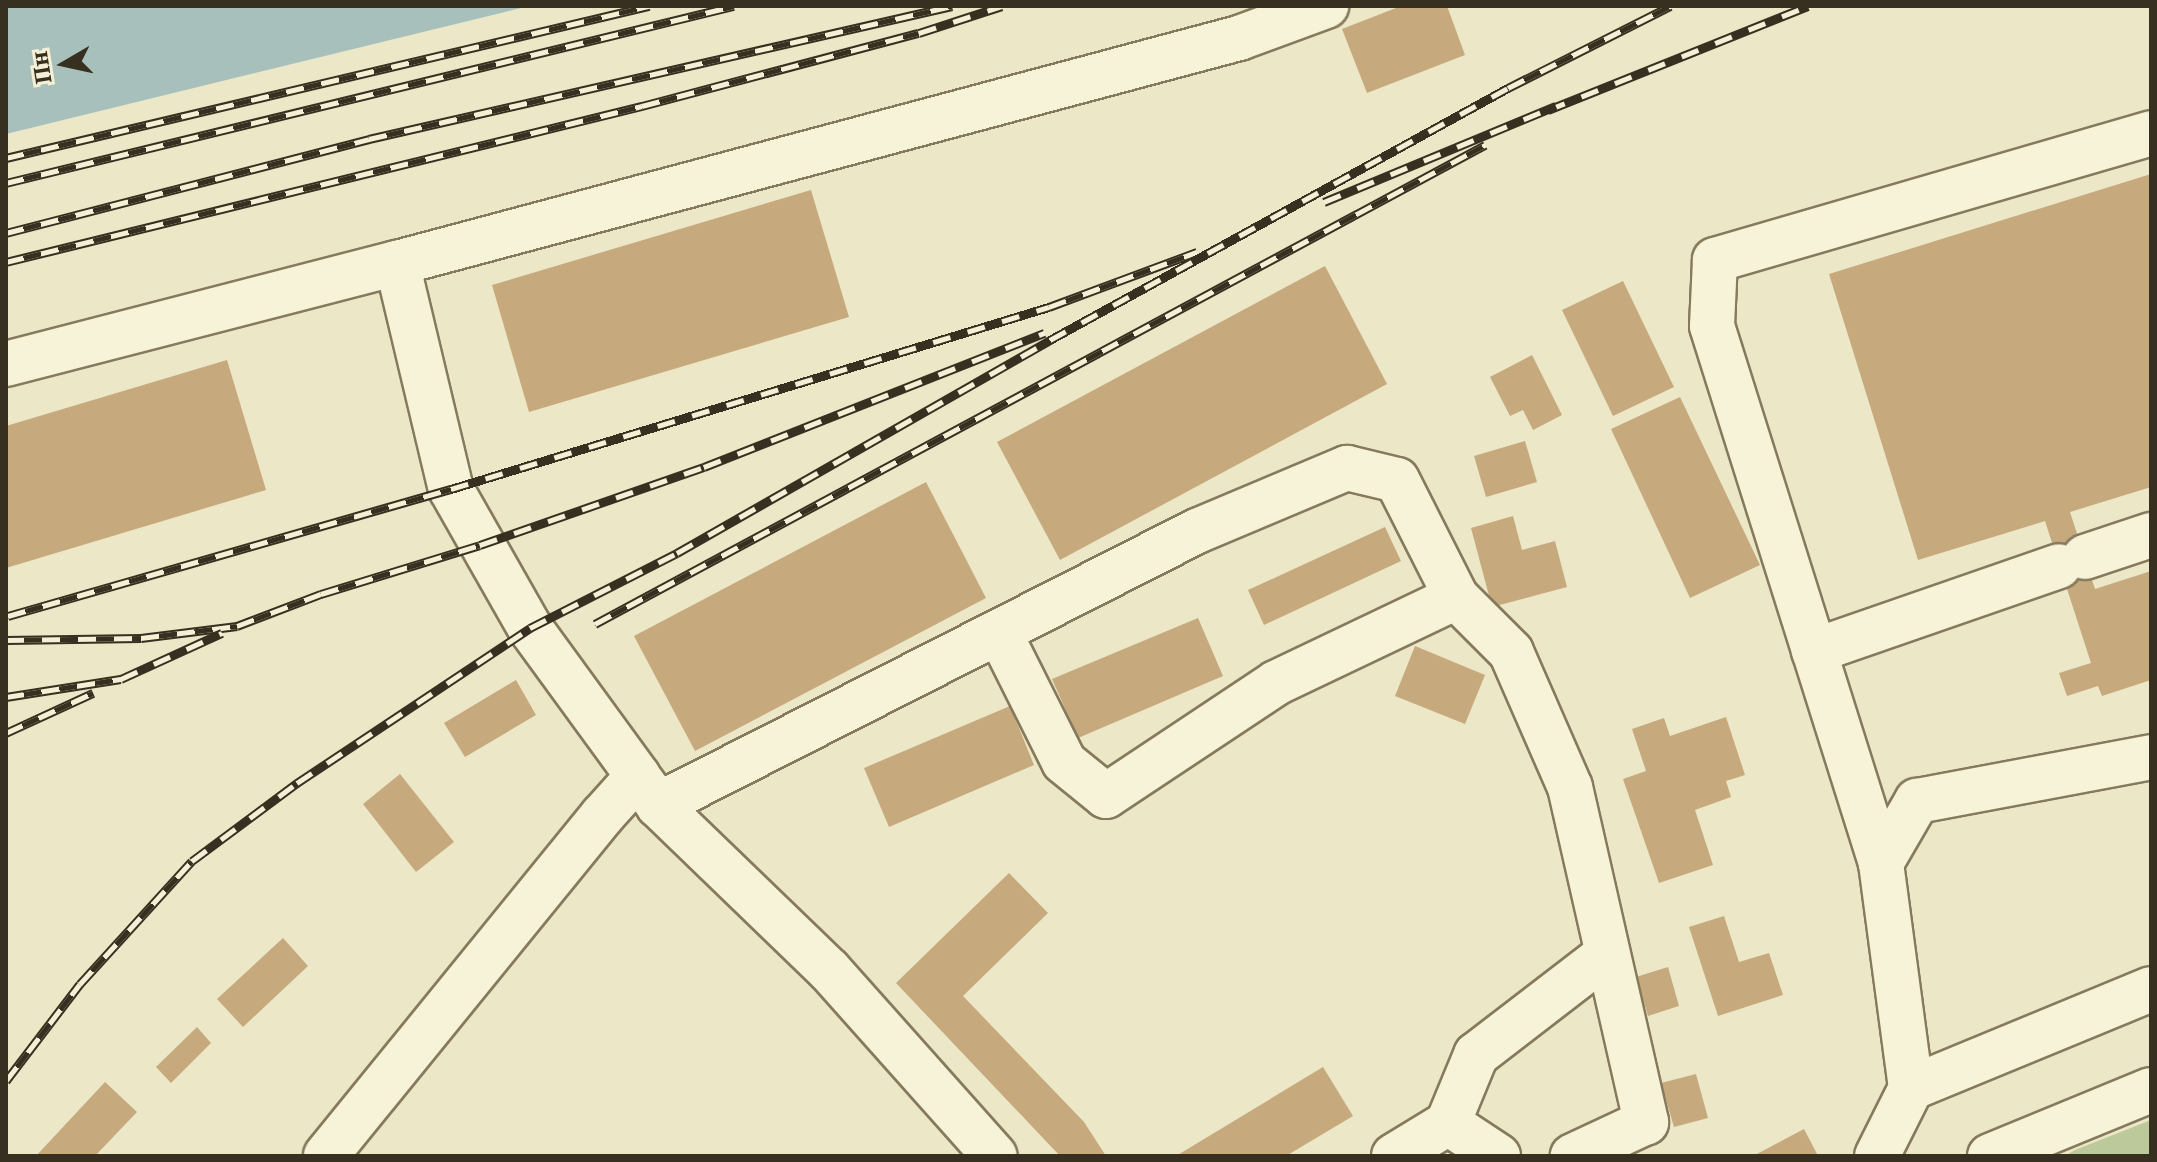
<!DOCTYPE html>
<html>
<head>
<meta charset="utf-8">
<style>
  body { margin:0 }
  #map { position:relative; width:2157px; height:1162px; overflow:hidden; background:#ece7c6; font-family:"Noto Serif",serif }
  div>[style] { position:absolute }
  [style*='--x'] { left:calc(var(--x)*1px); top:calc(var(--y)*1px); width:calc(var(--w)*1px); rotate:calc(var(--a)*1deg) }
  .green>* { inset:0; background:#bcc99a }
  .water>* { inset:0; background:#a7c0bc }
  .building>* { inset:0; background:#c7a97e }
  .roads { filter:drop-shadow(2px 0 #867a5d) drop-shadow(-2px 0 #867a5d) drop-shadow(0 2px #867a5d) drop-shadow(0 -2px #867a5d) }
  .minor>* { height:44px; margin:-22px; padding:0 22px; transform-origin:22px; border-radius:22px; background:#f7f3d9 }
  .rail>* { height:9px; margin-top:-4.5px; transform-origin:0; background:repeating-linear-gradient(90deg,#f4f0d5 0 18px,#372f20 0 36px); box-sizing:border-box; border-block:2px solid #372f20 }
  span { translate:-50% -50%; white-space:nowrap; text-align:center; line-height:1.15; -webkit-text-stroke:8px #f4f0d5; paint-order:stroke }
  .frame { position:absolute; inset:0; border:8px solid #372f20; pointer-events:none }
  .north { position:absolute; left:24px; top:24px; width:80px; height:80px; -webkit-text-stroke:6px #f4f0d5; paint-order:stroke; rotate:261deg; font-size:22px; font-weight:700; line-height:32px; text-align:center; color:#372f20 }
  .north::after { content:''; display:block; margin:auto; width:28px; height:36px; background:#372f20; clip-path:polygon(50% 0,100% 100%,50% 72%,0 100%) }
</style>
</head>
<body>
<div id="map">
  <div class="green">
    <i style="clip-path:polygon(2151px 1120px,2151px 1156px,2065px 1156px,2075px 1150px)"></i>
  </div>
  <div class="water">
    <i style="clip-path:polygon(6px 6px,529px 6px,6px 134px)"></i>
  </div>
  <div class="building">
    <i style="clip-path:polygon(1401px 6px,1447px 6px,1465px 55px,1367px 93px,1342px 29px)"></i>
    <i style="clip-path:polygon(2151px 174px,2151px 487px,2070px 512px,2095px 589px,2151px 571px,2151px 680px,2102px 696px,2098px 686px,2067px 696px,2059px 673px,2091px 663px,2045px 521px,1918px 560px,1829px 274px)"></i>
    <i style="clip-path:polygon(811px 190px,849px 317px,529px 412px,492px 285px)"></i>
    <i style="clip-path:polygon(1325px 266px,1387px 384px,1060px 560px,997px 442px)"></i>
    <i style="clip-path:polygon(1623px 281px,1674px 387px,1613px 416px,1562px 310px)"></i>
    <i style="clip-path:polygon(1532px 355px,1562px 415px,1533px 430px,1523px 410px,1510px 416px,1490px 377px)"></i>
    <i style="clip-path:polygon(227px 360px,266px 490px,6px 568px,6px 426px)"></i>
    <i style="clip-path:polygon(1680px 397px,1760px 565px,1690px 598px,1611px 429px)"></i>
    <i style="clip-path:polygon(1525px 441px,1537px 482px,1486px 497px,1474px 456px)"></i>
    <i style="clip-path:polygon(926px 482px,986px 598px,695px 751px,634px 636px)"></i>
    <i style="clip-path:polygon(1513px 516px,1522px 550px,1555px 541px,1567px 587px,1492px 607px,1471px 528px)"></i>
    <i style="clip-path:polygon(1385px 527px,1401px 561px,1264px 625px,1248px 590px)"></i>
    <i style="clip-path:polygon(1198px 618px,1223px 676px,1078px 738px,1052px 679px)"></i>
    <i style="clip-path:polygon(1415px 646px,1485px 675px,1465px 724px,1395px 696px)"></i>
    <i style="clip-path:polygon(516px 680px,536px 715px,465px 757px,444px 723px)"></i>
    <i style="clip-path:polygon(1010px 706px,1034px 765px,889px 827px,864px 768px)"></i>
    <i style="clip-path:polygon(1726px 717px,1745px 775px,1726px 781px,1731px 797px,1695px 810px,1713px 865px,1659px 883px,1623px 779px,1646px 771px,1632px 729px,1664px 718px,1670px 736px)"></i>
    <i style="clip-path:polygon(400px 774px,454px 842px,416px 872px,363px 804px)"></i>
    <i style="clip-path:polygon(1009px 873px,1048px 913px,963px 996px,1084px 1122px,1106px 1156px,1060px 1156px,896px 983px)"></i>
    <i style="clip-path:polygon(1724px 916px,1739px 962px,1769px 953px,1783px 995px,1718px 1016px,1689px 927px)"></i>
    <i style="clip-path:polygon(283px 938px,308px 966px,243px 1027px,217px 999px)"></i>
    <i style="clip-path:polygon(1668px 967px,1679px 1006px,1648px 1016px,1636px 977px)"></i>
    <i style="clip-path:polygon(197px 1027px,211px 1043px,171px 1083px,156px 1067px)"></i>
    <i style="clip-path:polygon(1323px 1067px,1353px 1116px,1286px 1156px,1176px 1156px)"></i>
    <i style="clip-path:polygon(1696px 1074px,1708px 1118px,1674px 1127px,1661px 1083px)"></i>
    <i style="clip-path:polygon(105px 1082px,137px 1112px,95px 1156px,36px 1156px)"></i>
    <i style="clip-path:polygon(1804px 1129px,1817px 1154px,1753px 1156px)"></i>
  </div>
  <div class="roads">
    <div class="minor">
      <i style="--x:397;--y:263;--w:872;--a:-14.96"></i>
      <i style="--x:1239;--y:38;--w:93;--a:-20.2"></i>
      <i style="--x:6;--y:364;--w:404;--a:-14.5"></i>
      <i style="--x:397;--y:263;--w:232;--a:76.6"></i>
      <i style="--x:451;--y:489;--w:160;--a:60.4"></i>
      <i style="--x:530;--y:628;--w:183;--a:53.9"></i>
      <i style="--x:638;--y:776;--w:54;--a:132"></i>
      <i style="--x:602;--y:816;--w:438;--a:129.1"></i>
      <i style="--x:2085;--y:557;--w:70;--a:-18.4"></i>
      <i style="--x:999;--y:632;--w:145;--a:63.4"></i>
      <i style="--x:1064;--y:762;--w:54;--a:39"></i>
      <i style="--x:1106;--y:796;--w:204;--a:-33.6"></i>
      <i style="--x:1276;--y:683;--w:199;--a:-25.5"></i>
      <i style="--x:1814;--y:651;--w:259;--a:-19.1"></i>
      <i style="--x:642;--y:782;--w:28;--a:55"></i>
      <i style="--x:658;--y:805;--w:238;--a:44"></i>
      <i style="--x:829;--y:970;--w:249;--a:48.3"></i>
      <i style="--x:658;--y:805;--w:605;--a:-26.95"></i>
      <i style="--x:1197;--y:531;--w:163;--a:-22.8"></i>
      <i style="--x:1347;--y:468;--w:51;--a:13.5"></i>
      <i style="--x:1397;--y:480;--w:131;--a:63.2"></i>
      <i style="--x:1456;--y:597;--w:78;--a:45"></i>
      <i style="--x:1511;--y:652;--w:147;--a:66.4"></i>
      <i style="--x:1570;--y:787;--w:344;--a:77.2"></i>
      <i style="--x:1646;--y:1122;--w:81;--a:155"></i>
      <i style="--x:1881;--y:863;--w:72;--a:-59.9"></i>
      <i style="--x:1917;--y:801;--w:238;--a:-10.6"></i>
      <i style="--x:1911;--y:1088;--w:260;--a:-22.4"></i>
      <i style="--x:1448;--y:1123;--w:74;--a:-67.6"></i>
      <i style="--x:1476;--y:1055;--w:165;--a:-37.6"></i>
      <i style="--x:1394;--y:1156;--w:63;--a:-31.4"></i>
      <i style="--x:1448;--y:1123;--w:60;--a:33.4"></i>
      <i style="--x:1877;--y:1156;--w:76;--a:-63.4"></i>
      <i style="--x:1911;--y:1088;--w:227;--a:-97.6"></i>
      <i style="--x:1881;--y:863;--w:563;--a:-107.47"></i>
      <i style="--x:1712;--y:326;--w:66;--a:-87.4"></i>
      <i style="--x:1715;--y:260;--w:454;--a:-16.2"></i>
      <i style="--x:1990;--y:1156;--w:174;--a:-22.3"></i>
    </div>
  </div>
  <div class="rail">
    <i style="--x:1548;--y:110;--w:280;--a:-21.8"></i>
    <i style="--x:6;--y:158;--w:661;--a:-13.3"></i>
    <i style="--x:6;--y:183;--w:749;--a:-13.67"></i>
    <i style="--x:1324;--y:202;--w:251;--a:-22.5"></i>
    <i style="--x:6;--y:233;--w:375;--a:-14.5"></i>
    <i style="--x:369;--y:139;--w:598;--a:-12.85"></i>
    <i style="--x:6;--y:262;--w:655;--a:-13.78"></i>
    <i style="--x:642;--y:106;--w:286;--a:-14.8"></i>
    <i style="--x:919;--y:33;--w:87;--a:-18"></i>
    <i style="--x:8;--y:616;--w:461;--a:-16"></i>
    <i style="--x:451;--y:489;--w:625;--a:-16.93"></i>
    <i style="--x:1049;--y:307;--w:158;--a:-20.4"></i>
    <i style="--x:595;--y:624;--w:1011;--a:-28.29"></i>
    <i style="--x:6;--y:640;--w:135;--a:-0.8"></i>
    <i style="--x:141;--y:638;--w:97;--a:-7.1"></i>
    <i style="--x:237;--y:626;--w:90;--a:-20.9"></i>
    <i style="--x:321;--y:594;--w:166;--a:-17.1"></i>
    <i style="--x:480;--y:545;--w:237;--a:-19.2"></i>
    <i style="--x:704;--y:467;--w:366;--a:-21.5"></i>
    <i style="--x:6;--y:697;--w:116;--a:-8.9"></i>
    <i style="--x:121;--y:679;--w:111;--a:-24.5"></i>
    <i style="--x:6;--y:733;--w:96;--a:-24.7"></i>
    <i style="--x:6;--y:1081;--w:122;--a:-52.7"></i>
    <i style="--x:80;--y:984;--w:166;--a:-47.7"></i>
    <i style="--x:192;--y:861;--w:131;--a:-36.6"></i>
    <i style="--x:297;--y:783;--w:280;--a:-33.6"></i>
    <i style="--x:530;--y:628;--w:165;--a:-27"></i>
    <i style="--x:677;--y:553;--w:430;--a:-29.7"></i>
    <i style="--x:1050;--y:340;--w:523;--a:-28.82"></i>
    <i style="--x:1508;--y:88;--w:182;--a:-26.8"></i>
  </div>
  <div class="frame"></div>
  <div class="north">Пн</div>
</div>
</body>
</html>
